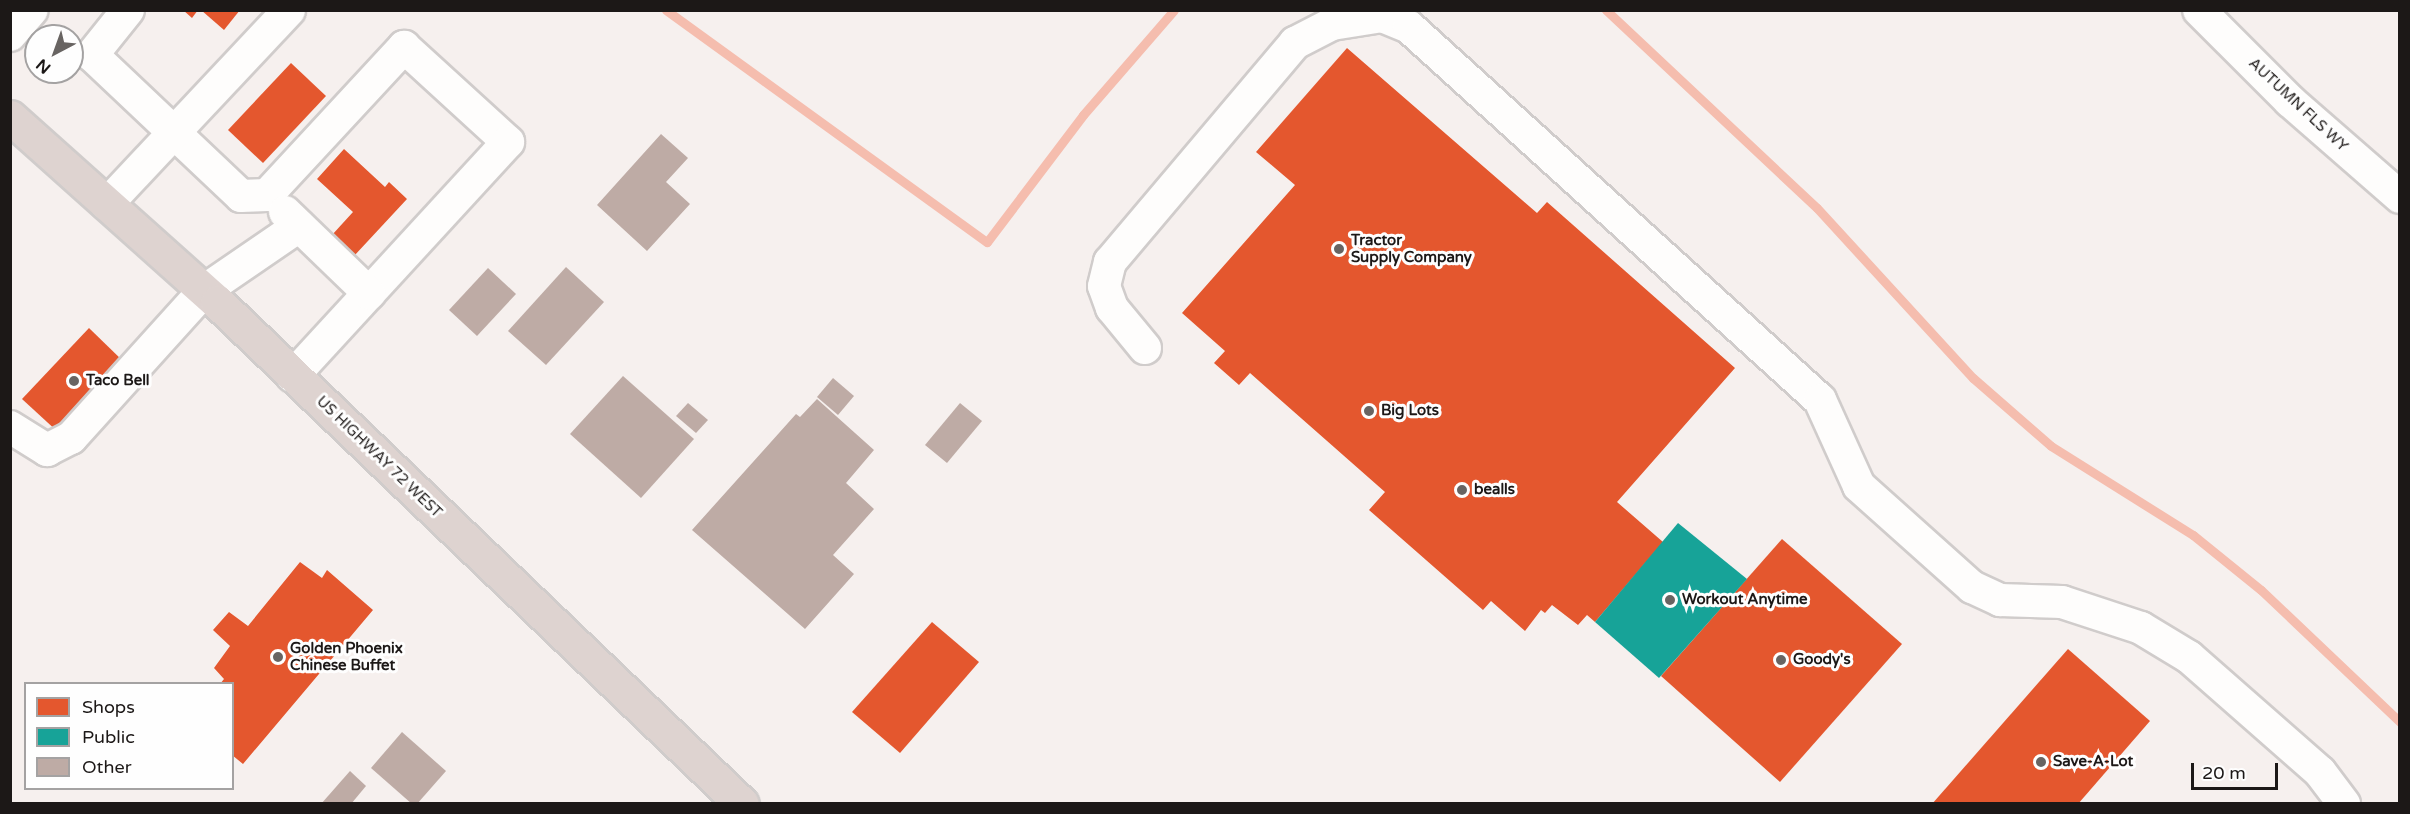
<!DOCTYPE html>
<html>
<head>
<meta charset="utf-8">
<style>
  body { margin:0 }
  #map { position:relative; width:2410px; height:814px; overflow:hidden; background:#f6f0ee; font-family:"Varela Round",sans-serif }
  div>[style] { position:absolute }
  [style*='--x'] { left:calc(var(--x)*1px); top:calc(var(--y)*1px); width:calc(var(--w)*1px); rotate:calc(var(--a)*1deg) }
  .shops>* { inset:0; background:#e4572e }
  .public>* { inset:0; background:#17a398 }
  .stream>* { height:9px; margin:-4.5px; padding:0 4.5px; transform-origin:4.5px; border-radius:4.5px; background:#f5bdae }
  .building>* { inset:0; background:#beaba5 }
  .roads { filter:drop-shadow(2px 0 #d0cccb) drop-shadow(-2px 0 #d0cccb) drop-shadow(0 2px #d0cccb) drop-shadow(0 -2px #d0cccb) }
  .minor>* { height:32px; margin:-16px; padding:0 16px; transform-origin:16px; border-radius:16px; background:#fefdfc }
  .highway>* { height:33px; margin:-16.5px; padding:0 16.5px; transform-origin:16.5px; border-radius:16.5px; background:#ded3d0 }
  .dots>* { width:16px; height:16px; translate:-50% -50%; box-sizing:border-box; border:3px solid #fefefe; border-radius:50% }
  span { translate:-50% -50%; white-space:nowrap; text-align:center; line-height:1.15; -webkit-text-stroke:6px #fefefe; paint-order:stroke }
  .street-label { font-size:15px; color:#1c1817 }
  .poi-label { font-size:15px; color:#1c1817; font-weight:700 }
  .left { translate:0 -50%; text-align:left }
  .frame { position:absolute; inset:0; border:12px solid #1c1817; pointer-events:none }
  .legend { position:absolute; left:24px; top:682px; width:210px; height:108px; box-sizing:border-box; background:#fefefe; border:2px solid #a4a2a2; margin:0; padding:8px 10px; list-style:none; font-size:18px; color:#1c1817 }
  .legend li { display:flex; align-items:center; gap:12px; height:30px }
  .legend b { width:30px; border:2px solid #a4a2a2 }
  .north { position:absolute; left:24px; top:24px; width:60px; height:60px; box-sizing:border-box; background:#fefefe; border:2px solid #a4a2a2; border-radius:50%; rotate:221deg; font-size:16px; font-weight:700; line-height:24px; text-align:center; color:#1c1817 }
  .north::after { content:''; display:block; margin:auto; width:21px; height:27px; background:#686462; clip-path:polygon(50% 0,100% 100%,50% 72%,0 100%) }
  .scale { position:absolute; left:2191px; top:763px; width:87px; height:27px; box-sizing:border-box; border:3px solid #1c1817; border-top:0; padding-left:8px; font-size:18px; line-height:21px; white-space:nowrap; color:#1c1817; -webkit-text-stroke:4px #fefefe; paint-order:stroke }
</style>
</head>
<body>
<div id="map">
  <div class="shops">
    <i style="clip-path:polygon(183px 10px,198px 10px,192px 18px)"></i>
    <i style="clip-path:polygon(201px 10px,240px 10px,224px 30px)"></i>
    <i style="clip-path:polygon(1347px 48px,1537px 213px,1547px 202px,1735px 368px,1617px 502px,1663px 542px,1595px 622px,1587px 615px,1578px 625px,1552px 605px,1545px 613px,1541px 610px,1525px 631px,1491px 601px,1483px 610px,1369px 510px,1385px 492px,1250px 373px,1239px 385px,1214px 363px,1225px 351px,1182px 313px,1295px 185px,1256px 152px)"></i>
    <i style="clip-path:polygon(291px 63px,326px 96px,263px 163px,228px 130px)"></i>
    <i style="clip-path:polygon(344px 149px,385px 187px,389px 182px,407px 199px,354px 256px,332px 235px,353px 212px,317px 179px)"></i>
    <i style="clip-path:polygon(89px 328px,125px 363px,59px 433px,22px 399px)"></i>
    <i style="clip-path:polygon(1782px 539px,1902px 644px,1780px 782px,1661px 676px)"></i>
    <i style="clip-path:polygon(300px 562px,322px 578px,327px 570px,373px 610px,243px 764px,232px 755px,232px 684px,220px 684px,224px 679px,214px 668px,230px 646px,213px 630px,229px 612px,248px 626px)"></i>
    <i style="clip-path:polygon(932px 622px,979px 662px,900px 753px,852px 712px)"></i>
    <i style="clip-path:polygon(2068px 649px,2150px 721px,2078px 804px,1932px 804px)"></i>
  </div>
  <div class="public">
    <i style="clip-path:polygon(1678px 523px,1747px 579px,1659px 678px,1595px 622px)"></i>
  </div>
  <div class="stream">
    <i style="--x:666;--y:10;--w:396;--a:35.9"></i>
    <i style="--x:987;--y:242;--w:159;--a:-52.9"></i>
    <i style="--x:1083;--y:115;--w:139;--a:-49.1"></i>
    <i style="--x:1606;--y:10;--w:289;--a:43.2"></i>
    <i style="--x:1817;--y:208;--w:231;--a:47.5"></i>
    <i style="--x:1973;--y:378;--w:103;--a:41.1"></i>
    <i style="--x:2051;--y:446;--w:168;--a:32.1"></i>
    <i style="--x:2193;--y:535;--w:87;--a:39"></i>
    <i style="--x:2261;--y:590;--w:192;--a:43.5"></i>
  </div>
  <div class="building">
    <i style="clip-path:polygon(661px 134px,688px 158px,666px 182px,690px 204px,647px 251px,597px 205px)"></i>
    <i style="clip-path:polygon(566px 267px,604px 302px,546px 365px,508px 331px)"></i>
    <i style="clip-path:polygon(488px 268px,516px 294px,477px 336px,449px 310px)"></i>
    <i style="clip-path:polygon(623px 376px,694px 439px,641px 498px,570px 434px)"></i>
    <i style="clip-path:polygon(833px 378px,854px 396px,838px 415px,817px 397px)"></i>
    <i style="clip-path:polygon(817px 399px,874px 450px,846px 483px,874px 509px,833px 555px,854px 574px,805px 629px,692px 530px,796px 414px,800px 417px)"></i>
    <i style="clip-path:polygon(688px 403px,708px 420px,696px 433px,676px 416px)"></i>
    <i style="clip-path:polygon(960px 403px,982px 421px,947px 463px,925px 445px)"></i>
    <i style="clip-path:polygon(402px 732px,446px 771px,417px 804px,412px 804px,371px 768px)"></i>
    <i style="clip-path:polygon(350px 771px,366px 786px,351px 804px,321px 804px)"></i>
  </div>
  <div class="roads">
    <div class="minor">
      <i style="--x:128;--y:10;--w:58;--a:128.7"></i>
      <i style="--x:92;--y:55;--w:205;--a:43.4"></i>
      <i style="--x:241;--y:196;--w:26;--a:-2"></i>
      <i style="--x:267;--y:195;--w:202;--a:-47.2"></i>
      <i style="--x:404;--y:47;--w:141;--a:42.4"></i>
      <i style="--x:508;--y:142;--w:318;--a:132.6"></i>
      <i style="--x:2199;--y:10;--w:129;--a:45"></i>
      <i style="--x:2290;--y:101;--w:146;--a:41.1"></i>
      <i style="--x:10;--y:35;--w:33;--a:-49"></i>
      <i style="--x:107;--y:204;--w:266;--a:-46.8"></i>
      <i style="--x:285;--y:212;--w:117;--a:44"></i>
      <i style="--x:1145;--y:348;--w:52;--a:-129.5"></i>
      <i style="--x:1112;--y:308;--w:23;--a:-110"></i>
      <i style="--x:1104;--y:286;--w:25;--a:-76"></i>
      <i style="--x:1110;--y:262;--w:287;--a:-49.8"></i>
      <i style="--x:1295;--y:43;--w:42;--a:-27.2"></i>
      <i style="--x:1332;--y:24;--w:51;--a:-9.1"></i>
      <i style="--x:1382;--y:16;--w:29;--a:22"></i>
      <i style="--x:1409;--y:27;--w:555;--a:42.23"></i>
      <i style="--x:1820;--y:400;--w:94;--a:65.6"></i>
      <i style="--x:1859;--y:486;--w:152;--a:41.8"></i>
      <i style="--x:1972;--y:587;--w:31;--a:25"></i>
      <i style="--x:2000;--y:600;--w:62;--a:1.8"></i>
      <i style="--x:2062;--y:602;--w:83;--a:18.2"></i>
      <i style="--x:2141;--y:628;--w:56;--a:31.1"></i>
      <i style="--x:2189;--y:657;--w:174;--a:41.3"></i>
      <i style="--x:2320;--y:772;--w:40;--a:53"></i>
      <i style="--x:10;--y:427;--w:44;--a:31.9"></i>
      <i style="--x:47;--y:450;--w:27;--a:-27"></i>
      <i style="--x:71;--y:438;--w:198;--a:-47.9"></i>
      <i style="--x:204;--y:291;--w:115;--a:-34.4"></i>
    </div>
    <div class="highway">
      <i style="--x:10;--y:117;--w:278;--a:41.8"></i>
      <i style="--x:217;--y:302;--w:726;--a:43.72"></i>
    </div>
  </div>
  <div class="dots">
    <i style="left:1339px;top:249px;background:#686462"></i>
    <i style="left:74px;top:381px;background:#686462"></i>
    <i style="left:1369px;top:411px;background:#686462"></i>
    <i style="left:1462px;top:490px;background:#686462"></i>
    <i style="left:1670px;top:600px;background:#686462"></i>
    <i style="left:278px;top:657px;background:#686462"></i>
    <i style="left:1781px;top:660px;background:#686462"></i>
    <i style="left:2041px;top:762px;background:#686462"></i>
  </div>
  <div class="street-label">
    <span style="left:2298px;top:105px;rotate:43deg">AUTUMN FLS WY</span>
    <span style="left:379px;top:457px;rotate:44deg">US HIGHWAY 72 WEST</span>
  </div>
  <div class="poi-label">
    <span class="left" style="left:1351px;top:249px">Tractor<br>Supply Company</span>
    <span class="left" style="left:86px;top:381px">Taco Bell</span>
    <span class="left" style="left:1381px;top:411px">Big Lots</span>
    <span class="left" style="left:1474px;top:490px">bealls</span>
    <span class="left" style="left:1682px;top:600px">Workout Anytime</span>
    <span class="left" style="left:290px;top:657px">Golden Phoenix<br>Chinese Buffet</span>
    <span class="left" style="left:1793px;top:660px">Goody's</span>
    <span class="left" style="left:2053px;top:762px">Save-A-Lot</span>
  </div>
  <div class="frame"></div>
  <ul class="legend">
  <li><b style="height:16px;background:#e4572e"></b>Shops</li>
  <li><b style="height:16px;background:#17a398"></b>Public</li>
  <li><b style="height:16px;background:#beaba5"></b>Other</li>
  </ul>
  <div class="north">N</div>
  <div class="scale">20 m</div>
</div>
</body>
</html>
